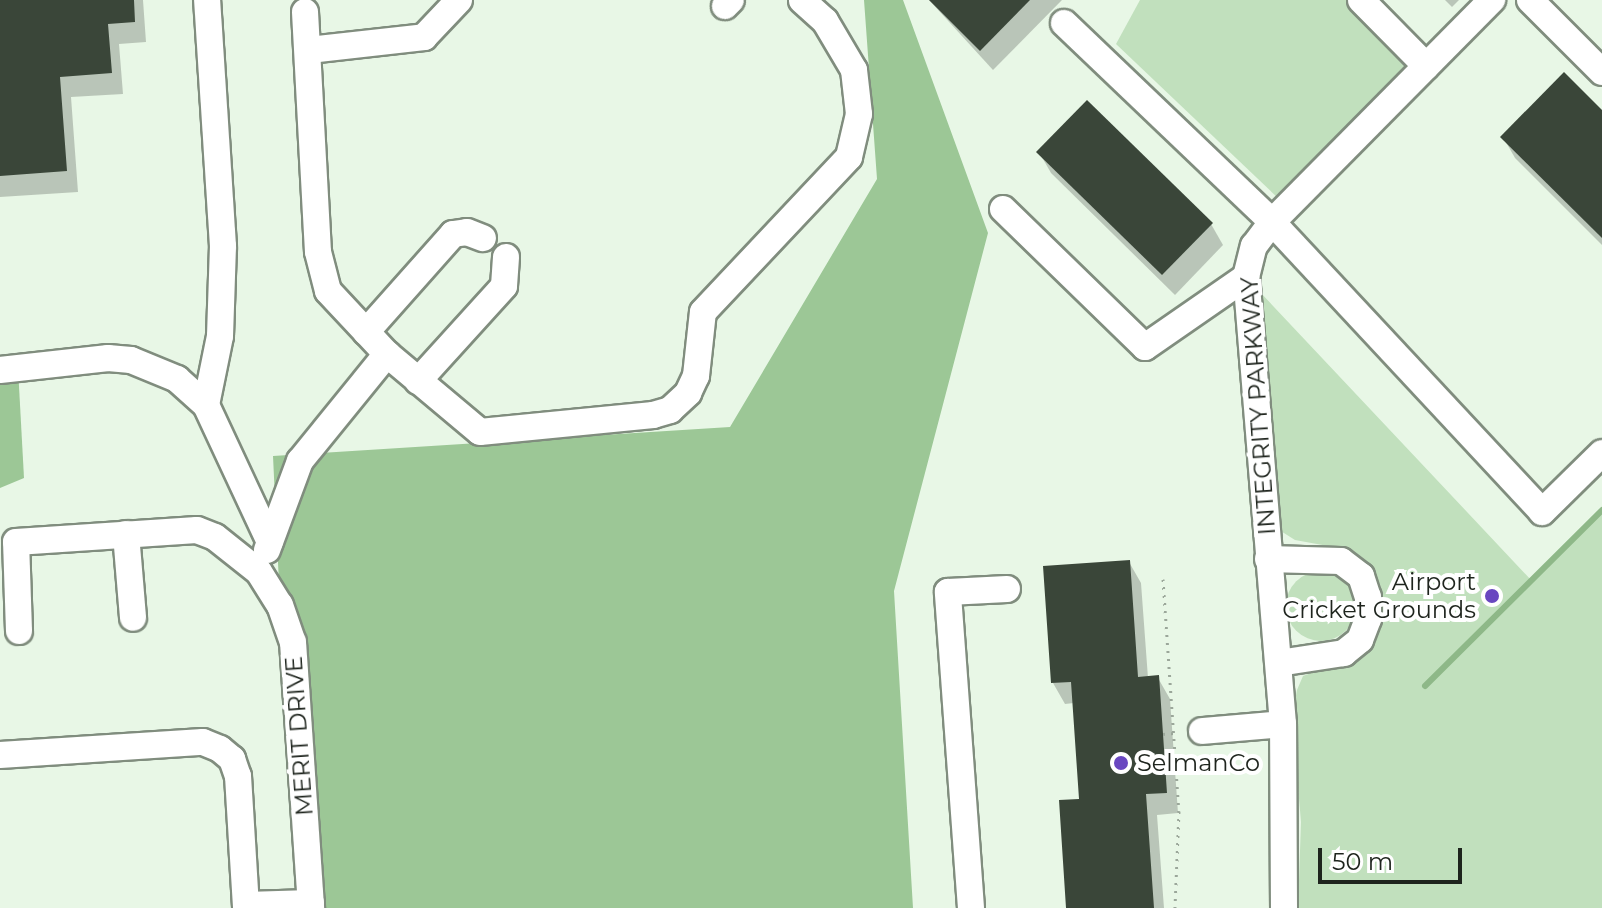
<!DOCTYPE html>
<html>
<head>
<meta charset="utf-8">
<style>
  body { margin:0 }
  #map { position:relative; width:1602px; height:908px; overflow:hidden; background:#e8f7e6; font-family:Montserrat,sans-serif }
  div>[style] { position:absolute }
  [style*='--x'] { left:calc(var(--x)*1px); top:calc(var(--y)*1px); width:calc(var(--w)*1px); rotate:calc(var(--a)*1deg) }
  .green>* { inset:0; background:#c1e0bd }
  .round { border-radius:50% }
  .forest>* { inset:0; background:#9cc796 }
  .shadow>* { inset:0; background:#0003 }
  .stream>* { height:6px; margin:-3px; padding:0 3px; transform-origin:3px; border-radius:3px; background:#8eb888 }
  .building>* { inset:0; background:#3a4639 }
  .path>* { height:3px; margin-top:-1.5px; transform-origin:0; background:repeating-linear-gradient(90deg,#9ba79a 0 2px,transparent 0 8px) }
  .roads { filter:drop-shadow(2px 0 #808d7e) drop-shadow(-2px 0 #808d7e) drop-shadow(0 2px #808d7e) drop-shadow(0 -2px #808d7e) }
  .minor>* { height:26px; margin:-13px; padding:0 13px; transform-origin:13px; border-radius:13px; background:#fff }
  .dots>* { width:22px; height:22px; translate:-50% -50%; box-sizing:border-box; border:4px solid #fff; border-radius:50% }
  span { translate:-50% -50%; white-space:nowrap; text-align:center; line-height:1.15; -webkit-text-stroke:8px #fff; paint-order:stroke }
  .street-label { font-size:24px; color:#1e241d }
  .poi-label { font-size:24px; color:#1e241d }
  .right { translate:-100% -50%; text-align:right }
  .left { translate:0 -50%; text-align:left }
  .scale { position:absolute; left:1318px; top:848px; width:144px; height:36px; box-sizing:border-box; border:4px solid #1e241d; border-top:0; padding-left:10px; font-size:24px; line-height:28px; white-space:nowrap; color:#1e241d; -webkit-text-stroke:6px #fff; paint-order:stroke }
</style>
</head>
<body>
<div id="map">
  <div class="green">
    <i style="clip-path:polygon(1140px 0,1346px 0,1411px 69px,1279px 199px,1116px 44px)"></i>
    <i style="clip-path:polygon(1260px 292px,1532px 581px,1602px 512px,1602px 908px,1298px 908px,1301px 822px,1292px 717px,1297px 690px,1303px 676px,1360px 655px,1376px 635px,1383px 607px,1380px 584px,1350px 550px,1295px 540px,1276px 528px)"></i>
    <i class="round" style="left:1286px;top:571px;width:70px;height:70px"></i>
  </div>
  <div class="forest">
    <i style="clip-path:polygon(864px 0,903px 0,988px 233px,894px 591px,913px 908px,311px 908px,280px 605px,273px 456px,730px 427px,877px 179px)"></i>
    <i style="clip-path:polygon(18px 368px,24px 478px,0 488px,0 370px)"></i>
  </div>
  <div class="shadow">
    <i style="clip-path:polygon(0 0,143px 0,146px 42px,119px 44px,123px 94px,71px 97px,78px 192px,0 197px)"></i>
    <i style="clip-path:polygon(929px 0,1062px 0,993px 70px)"></i>
    <i style="clip-path:polygon(1445px 0,1459px 0,1452px 7px)"></i>
    <i style="clip-path:polygon(1602px 112px,1602px 245px,1515px 158px,1503px 137px)"></i>
    <i style="clip-path:polygon(1039px 152px,1211px 224px,1223px 245px,1175px 295px,1051px 173px)"></i>
    <i style="clip-path:polygon(1129px 562px,1141px 583px,1148px 678px,1158px 678px,1170px 699px,1178px 813px,1157px 815px,1164px 908px,1068px 908px,1081px 801px,1074px 703px,1065px 704px,1053px 683px)"></i>
  </div>
  <div class="stream">
    <i style="--x:1425;--y:686;--w:250;--a:-44.8"></i>
  </div>
  <div class="building">
    <i style="clip-path:polygon(0 0,134px 0,135px 22px,108px 24px,112px 73px,60px 77px,67px 171px,0 176px)"></i>
    <i style="clip-path:polygon(929px 0,1030px 0,980px 51px)"></i>
    <i style="clip-path:polygon(1564px 72px,1602px 110px,1602px 238px,1500px 137px)"></i>
    <i style="clip-path:polygon(1087px 100px,1213px 223px,1162px 275px,1036px 152px)"></i>
    <i style="clip-path:polygon(1130px 560px,1138px 677px,1159px 675px,1167px 793px,1146px 794px,1154px 908px,1066px 908px,1059px 800px,1079px 799px,1071px 682px,1051px 683px,1043px 566px)"></i>
  </div>
  <div class="path">
    <i style="--x:1163;--y:579;--w:233;--a:86.1"></i>
    <i style="--x:1179;--y:811;--w:97;--a:92.4"></i>
    <i style="--x:1163;--y:734;--w:11;--a:-5"></i>
  </div>
  <div class="roads">
    <div class="minor">
      <i style="--x:1361;--y:0;--w:93;--a:45.4"></i>
      <i style="--x:1530;--y:0;--w:102;--a:45"></i>
      <i style="--x:725;--y:6;--w:8;--a:-45"></i>
      <i style="--x:305;--y:12;--w:240;--a:86.9"></i>
      <i style="--x:318;--y:252;--w:40;--a:75.6"></i>
      <i style="--x:328;--y:291;--w:86;--a:46.9"></i>
      <i style="--x:387;--y:354;--w:121;--a:40"></i>
      <i style="--x:480;--y:432;--w:174;--a:-5.6"></i>
      <i style="--x:653;--y:415;--w:18;--a:-16"></i>
      <i style="--x:670;--y:410;--w:25;--a:-43"></i>
      <i style="--x:688;--y:393;--w:19;--a:-65"></i>
      <i style="--x:696;--y:376;--w:64;--a:-83.8"></i>
      <i style="--x:703;--y:312;--w:213;--a:-46.7"></i>
      <i style="--x:849;--y:157;--w:44;--a:-76.9"></i>
      <i style="--x:859;--y:114;--w:44;--a:-96.5"></i>
      <i style="--x:854;--y:70;--w:57;--a:-120.6"></i>
      <i style="--x:825;--y:21;--w:31;--a:-138"></i>
      <i style="--x:1064;--y:23;--w:288;--a:43.7"></i>
      <i style="--x:1272;--y:222;--w:396;--a:47"></i>
      <i style="--x:1542;--y:512;--w:84;--a:-44.5"></i>
      <i style="--x:309;--y:50;--w:116;--a:-6.4"></i>
      <i style="--x:424;--y:37;--w:51;--a:-46.6"></i>
      <i style="--x:1003;--y:209;--w:198;--a:44.2"></i>
      <i style="--x:1145;--y:347;--w:123;--a:-34.7"></i>
      <i style="--x:366;--y:332;--w:131;--a:-48.4"></i>
      <i style="--x:453;--y:234;--w:14;--a:-8"></i>
      <i style="--x:467;--y:232;--w:17;--a:21"></i>
      <i style="--x:0;--y:370;--w:109;--a:-6.3"></i>
      <i style="--x:108;--y:358;--w:23;--a:5"></i>
      <i style="--x:131;--y:360;--w:50;--a:22.4"></i>
      <i style="--x:177;--y:379;--w:39;--a:42"></i>
      <i style="--x:206;--y:405;--w:151;--a:65"></i>
      <i style="--x:418;--y:381;--w:128;--a:-47.8"></i>
      <i style="--x:504;--y:286;--w:29;--a:-86"></i>
      <i style="--x:206;--y:405;--w:70;--a:-78.5"></i>
      <i style="--x:220;--y:336;--w:90;--a:-88.1"></i>
      <i style="--x:223;--y:246;--w:247;--a:-93.7"></i>
      <i style="--x:126;--y:534;--w:84;--a:85.2"></i>
      <i style="--x:267;--y:550;--w:95;--a:-69.7"></i>
      <i style="--x:300;--y:461;--w:138;--a:-50.9"></i>
      <i style="--x:1268;--y:559;--w:73;--a:1.6"></i>
      <i style="--x:1341;--y:561;--w:25;--a:37"></i>
      <i style="--x:1361;--y:576;--w:22;--a:72"></i>
      <i style="--x:1368;--y:597;--w:22;--a:90"></i>
      <i style="--x:1368;--y:619;--w:22;--a:111"></i>
      <i style="--x:1360;--y:640;--w:21;--a:141"></i>
      <i style="--x:1344;--y:653;--w:66;--a:171.3"></i>
      <i style="--x:19;--y:631;--w:89;--a:-91.9"></i>
      <i style="--x:16;--y:542;--w:181;--a:-3.8"></i>
      <i style="--x:197;--y:530;--w:19;--a:21"></i>
      <i style="--x:215;--y:537;--w:56;--a:38.5"></i>
      <i style="--x:259;--y:572;--w:39;--a:58"></i>
      <i style="--x:280;--y:605;--w:39;--a:71"></i>
      <i style="--x:293;--y:642;--w:267;--a:86.1"></i>
      <i style="--x:1202;--y:731;--w:81;--a:-4.9"></i>
      <i style="--x:0;--y:755;--w:203;--a:-3.7"></i>
      <i style="--x:203;--y:742;--w:18;--a:22"></i>
      <i style="--x:220;--y:749;--w:16;--a:40"></i>
      <i style="--x:232;--y:759;--w:18;--a:71"></i>
      <i style="--x:238;--y:776;--w:132;--a:86.5"></i>
      <i style="--x:246;--y:905;--w:65;--a:-1.8"></i>
      <i style="--x:971;--y:908;--w:317;--a:-94.2"></i>
      <i style="--x:948;--y:592;--w:59;--a:-2.9"></i>
      <i style="--x:1284;--y:908;--w:184;--a:-90.3"></i>
      <i style="--x:1283;--y:724;--w:449;--a:-94.7"></i>
      <i style="--x:1246;--y:277;--w:32;--a:-76"></i>
      <i style="--x:1254;--y:246;--w:30;--a:-53"></i>
      <i style="--x:1272;--y:222;--w:313;--a:-45.3"></i>
    </div>
  </div>
  <div class="dots">
    <i style="left:1492px;top:596px;background:#6947c0"></i>
    <i style="left:1121px;top:763px;background:#6947c0"></i>
  </div>
  <div class="street-label">
    <span style="left:1258px;top:406px;rotate:-94deg">INTEGRITY PARKWAY</span>
    <span style="left:299px;top:736px;rotate:-94deg">MERIT DRIVE</span>
  </div>
  <div class="poi-label">
    <span class="right" style="left:1476px;top:596px">Airport<br>Cricket Grounds</span>
    <span class="left" style="left:1137px;top:763px">SelmanCo</span>
  </div>
  <div class="scale">50 m</div>
</div>
</body>
</html>
